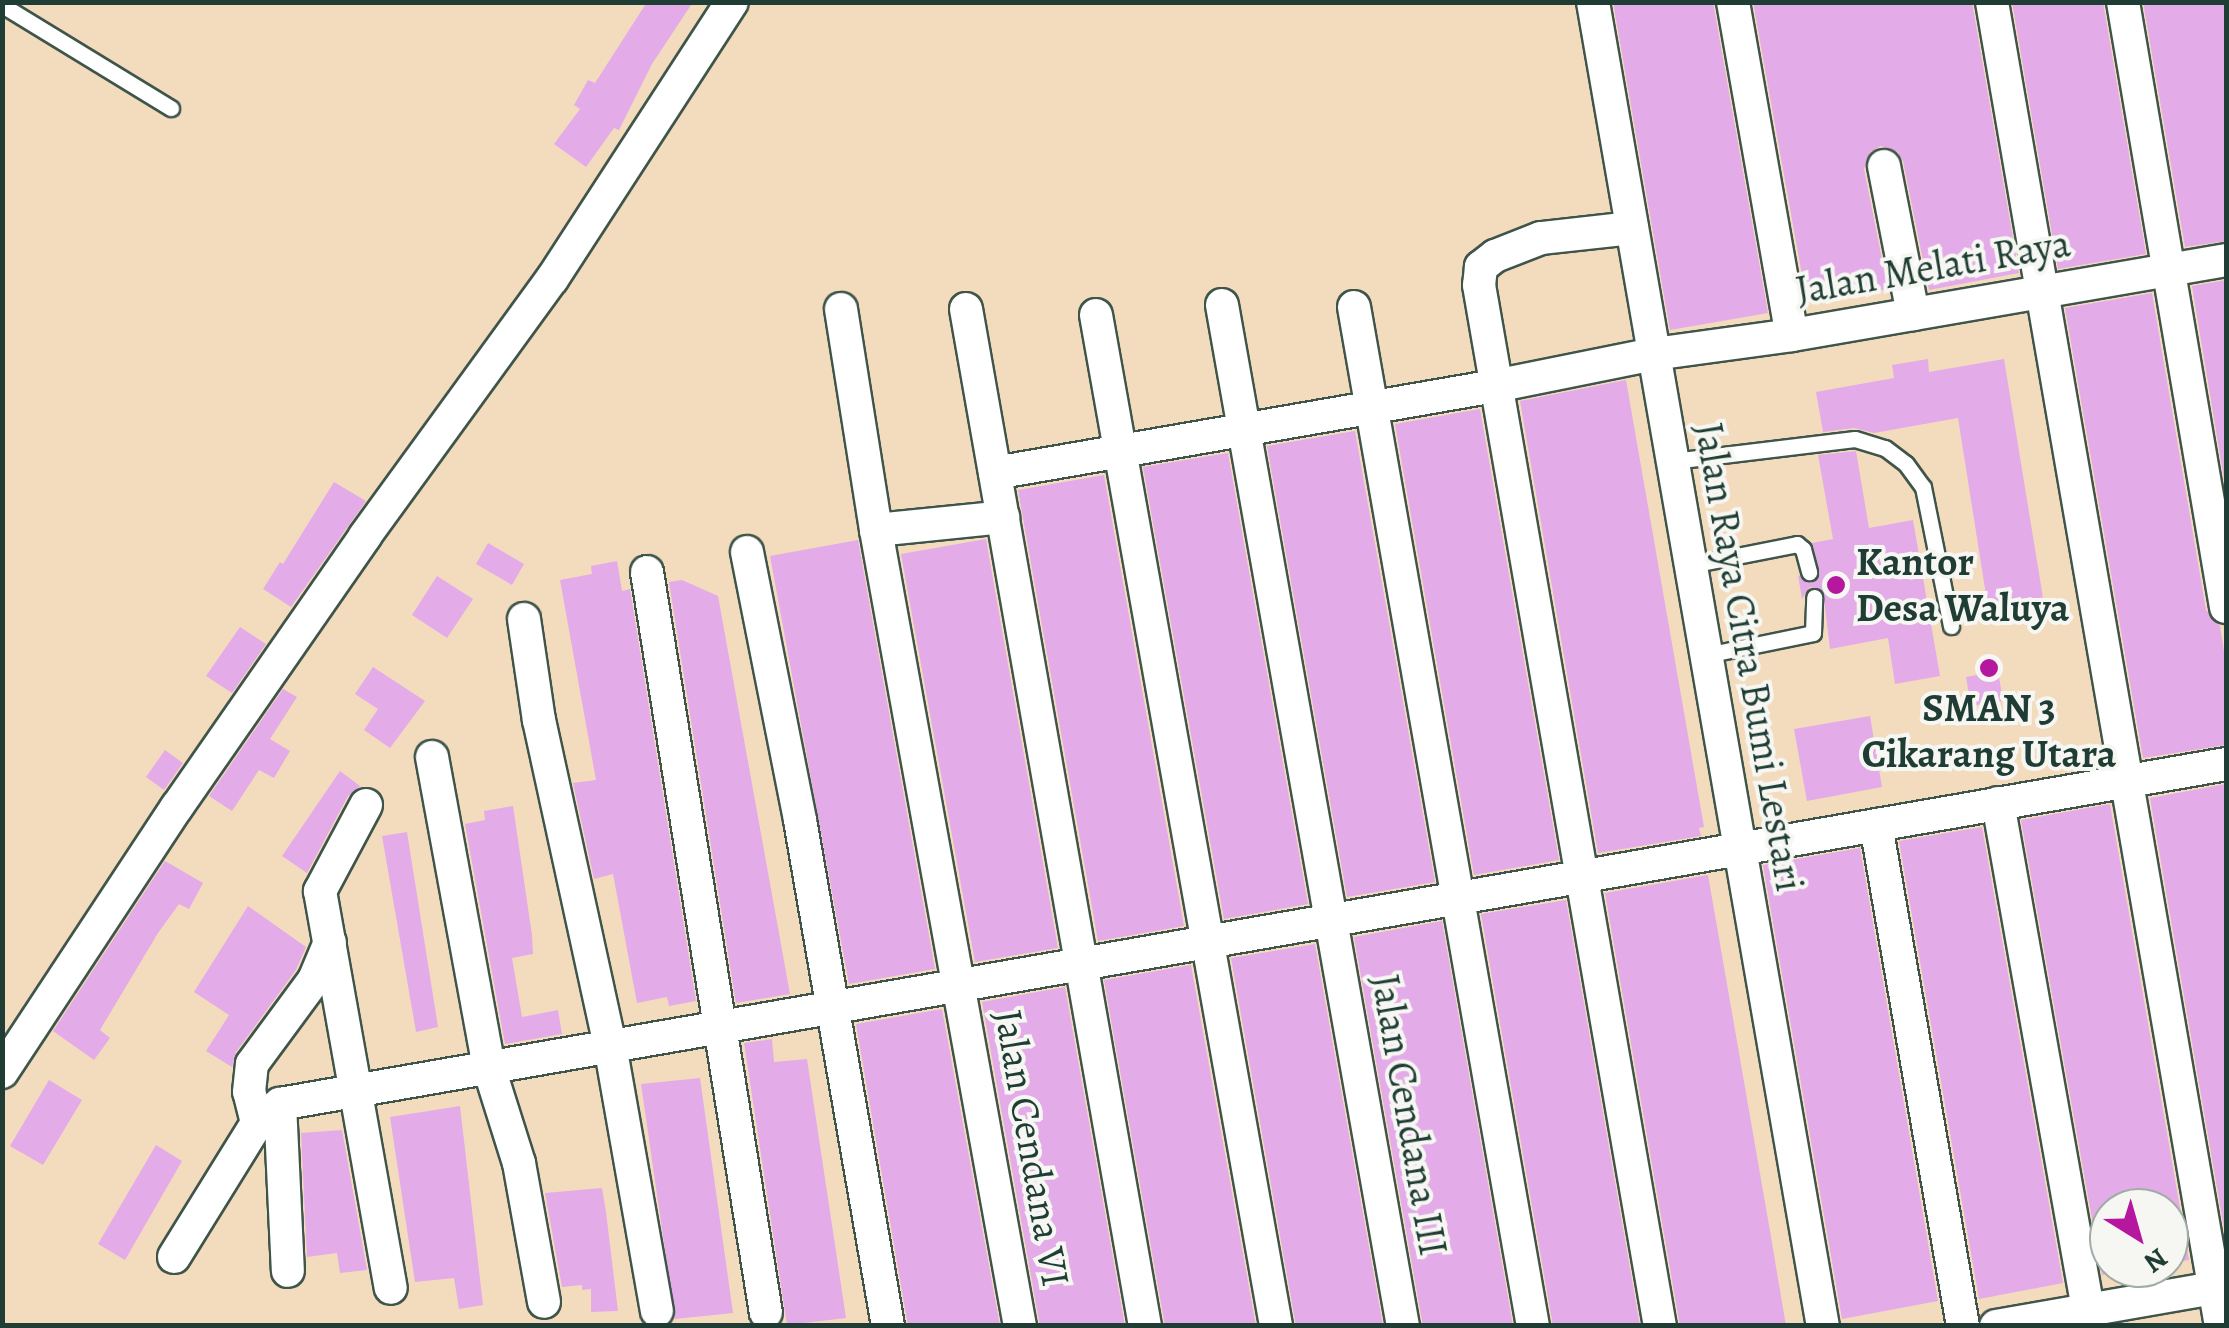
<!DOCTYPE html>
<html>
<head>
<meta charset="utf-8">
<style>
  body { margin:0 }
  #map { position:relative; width:2229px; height:1328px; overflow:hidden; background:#f3dbbe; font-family:Alegreya,serif }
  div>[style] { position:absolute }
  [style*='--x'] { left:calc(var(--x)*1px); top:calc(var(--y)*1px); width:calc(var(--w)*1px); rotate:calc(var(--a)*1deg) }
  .building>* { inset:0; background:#e4abe9 }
  .roads { filter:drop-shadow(2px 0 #3f5549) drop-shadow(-2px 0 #3f5549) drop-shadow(0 2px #3f5549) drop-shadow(0 -2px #3f5549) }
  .service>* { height:15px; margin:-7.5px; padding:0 7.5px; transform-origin:7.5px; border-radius:7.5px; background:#fff }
  .minor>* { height:32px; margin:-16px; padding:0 16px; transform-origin:16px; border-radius:16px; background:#fff }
  .dots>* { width:28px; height:28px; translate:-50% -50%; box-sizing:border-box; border:5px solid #f6f6f2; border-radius:50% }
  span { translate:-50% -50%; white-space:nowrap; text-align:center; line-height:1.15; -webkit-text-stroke:8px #f6f6f2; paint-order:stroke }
  .street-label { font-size:40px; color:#1f3d34 }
  .poi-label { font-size:40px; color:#1f3d34; font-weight:700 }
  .left { translate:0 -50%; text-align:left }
  .frame { position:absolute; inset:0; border:5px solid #1f3d34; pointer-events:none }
  .north { position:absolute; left:2089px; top:1188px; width:100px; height:100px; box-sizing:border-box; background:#f6f6f2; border:2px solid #a0aca6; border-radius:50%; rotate:143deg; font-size:28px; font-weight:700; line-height:40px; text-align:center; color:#1f3d34 }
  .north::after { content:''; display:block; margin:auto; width:35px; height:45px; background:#b5179e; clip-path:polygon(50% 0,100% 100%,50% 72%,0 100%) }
</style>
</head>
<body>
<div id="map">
  <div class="building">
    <i style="clip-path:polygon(647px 2px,693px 2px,652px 64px,619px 130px,614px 128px,586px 167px,554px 144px,580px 109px,574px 105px,588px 80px,595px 83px)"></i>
    <i style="clip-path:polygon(1613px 2px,1713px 2px,1768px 313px,1670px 330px)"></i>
    <i style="clip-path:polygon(1753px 2px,1972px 2px,2019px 273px,1929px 290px,1903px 161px,1898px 152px,1881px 146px,1870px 152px,1864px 169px,1888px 289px,1807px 303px)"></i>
    <i style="clip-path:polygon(2012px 2px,2103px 2px,2146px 254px,2058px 269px)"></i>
    <i style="clip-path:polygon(2143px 2px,2226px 2px,2226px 241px,2185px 247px)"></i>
    <i style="clip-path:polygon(2226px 280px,2226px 491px,2192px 286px)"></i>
    <i style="clip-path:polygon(2152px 293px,2206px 610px,2220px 626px,2226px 664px,2226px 745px,2143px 758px,2065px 308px)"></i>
    <i style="clip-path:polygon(1928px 359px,1929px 372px,2004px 359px,2044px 604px,1989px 614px,1958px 418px,1874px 433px,1854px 428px,1823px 432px,1816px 392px,1894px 378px,1892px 365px)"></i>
    <i style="clip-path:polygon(1626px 380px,1704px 827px,1699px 828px,1701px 836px,1598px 853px,1520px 401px)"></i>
    <i style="clip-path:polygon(1480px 409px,1559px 860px,1474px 875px,1395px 424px)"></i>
    <i style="clip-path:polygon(1355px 431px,1435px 882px,1347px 897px,1267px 446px)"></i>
    <i style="clip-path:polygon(1856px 451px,1869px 528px,1913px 520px,1940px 676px,1895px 684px,1888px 638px,1830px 649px,1823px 591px,1810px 587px,1802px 599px,1798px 575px,1811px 583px,1820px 574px,1812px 543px,1833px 539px,1818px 455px)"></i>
    <i style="clip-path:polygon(1228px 453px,1308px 904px,1224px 919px,1143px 467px)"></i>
    <i style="clip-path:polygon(1104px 475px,1184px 926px,1098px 941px,1018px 490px)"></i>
    <i style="clip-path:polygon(334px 482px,366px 501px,291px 607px,263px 589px,280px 562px,283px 564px)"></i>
    <i style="clip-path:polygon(986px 539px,1058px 948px,975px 962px,901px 554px)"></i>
    <i style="clip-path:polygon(858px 540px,935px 969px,849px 984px,770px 556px)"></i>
    <i style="clip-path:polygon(488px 543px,524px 564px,512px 585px,476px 564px)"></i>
    <i style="clip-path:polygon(617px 561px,622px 591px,630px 589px,696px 1001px,669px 1006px,667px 997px,637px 1003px,613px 874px,594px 879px,573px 783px,596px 780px,560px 580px,592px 574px,591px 566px)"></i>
    <i style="clip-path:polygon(437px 576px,473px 599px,447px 638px,412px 615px)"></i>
    <i style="clip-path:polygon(682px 580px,718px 596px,790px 994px,736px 1003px,669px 582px)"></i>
    <i style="clip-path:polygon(240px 627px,266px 644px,232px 693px,206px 676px)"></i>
    <i style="clip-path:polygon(373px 667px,425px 701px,390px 748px,364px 730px,378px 709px,355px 694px)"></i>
    <i style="clip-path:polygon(1998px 671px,2003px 701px,1971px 706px,1966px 677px)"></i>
    <i style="clip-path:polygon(283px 689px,297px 697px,270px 739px,290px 751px,274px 778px,259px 770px,232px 811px,209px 796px)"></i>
    <i style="clip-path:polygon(1870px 716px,1882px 787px,1807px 801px,1794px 729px)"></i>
    <i style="clip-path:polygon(165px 750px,183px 763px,164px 790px,146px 777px)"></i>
    <i style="clip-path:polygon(340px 771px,360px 786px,348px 796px,307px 873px,282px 856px)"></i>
    <i style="clip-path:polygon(2226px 784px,2226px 1240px,2150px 798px)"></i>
    <i style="clip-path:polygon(2110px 804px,2189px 1260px,2169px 1263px,2169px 1208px,2109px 1208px,2109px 1274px,2102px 1275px,2021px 820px)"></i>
    <i style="clip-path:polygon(513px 806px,532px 935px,533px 954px,512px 958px,522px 1017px,558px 1010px,562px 1034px,505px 1044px,465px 824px,485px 820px,484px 811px)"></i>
    <i style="clip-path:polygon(1982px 827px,2063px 1283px,1979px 1299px,1899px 841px)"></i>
    <i style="clip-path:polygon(407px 832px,438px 1027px,416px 1032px,382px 836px)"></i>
    <i style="clip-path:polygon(1860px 848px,1938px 1301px,1842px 1319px,1763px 865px)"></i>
    <i style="clip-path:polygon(165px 861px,203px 883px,189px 909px,179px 904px,158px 933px,100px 1030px,110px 1038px,94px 1060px,53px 1031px)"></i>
    <i style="clip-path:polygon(1708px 875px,1770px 1231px,1786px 1326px,1680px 1326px,1605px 893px)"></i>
    <i style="clip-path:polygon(1566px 900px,1640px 1326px,1553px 1326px,1481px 914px)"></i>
    <i style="clip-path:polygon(248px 906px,306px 947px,296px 970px,236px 1052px,232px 1067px,206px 1051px,229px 1015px,194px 992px)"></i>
    <i style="clip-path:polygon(1442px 921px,1513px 1326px,1423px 1326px,1354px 937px)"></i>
    <i style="clip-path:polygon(1315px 944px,1383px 1326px,1296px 1326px,1231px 958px)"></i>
    <i style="clip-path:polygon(1191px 965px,1256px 1326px,1165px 1326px,1104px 980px)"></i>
    <i style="clip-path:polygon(1065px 987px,1125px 1326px,1040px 1326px,982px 1002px)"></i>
    <i style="clip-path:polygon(942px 1009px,1000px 1326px,908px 1326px,856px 1024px)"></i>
    <i style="clip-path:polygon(772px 1039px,774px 1062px,807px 1059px,846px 1318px,787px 1325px,744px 1043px)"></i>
    <i style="clip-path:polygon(700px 1078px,733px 1313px,675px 1319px,641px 1084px)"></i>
    <i style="clip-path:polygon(49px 1080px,82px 1100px,43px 1165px,10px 1146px)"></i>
    <i style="clip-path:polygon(460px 1106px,483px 1305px,459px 1309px,454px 1278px,415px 1282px,390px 1117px)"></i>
    <i style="clip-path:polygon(342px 1130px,367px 1270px,340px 1273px,337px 1253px,307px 1257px,301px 1133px)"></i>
    <i style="clip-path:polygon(156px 1145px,182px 1161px,125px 1260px,98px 1244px)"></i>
    <i style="clip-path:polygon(602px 1188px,606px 1212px,618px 1311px,591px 1312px,591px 1289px,582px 1290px,582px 1285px,562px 1287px,545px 1193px)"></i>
  </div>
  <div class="roads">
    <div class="service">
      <i style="--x:2;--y:5;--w:198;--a:31.4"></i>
      <i style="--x:1673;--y:461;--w:183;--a:-6.9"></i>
      <i style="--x:1855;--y:439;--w:31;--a:17"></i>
      <i style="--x:1885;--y:448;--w:26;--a:37"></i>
      <i style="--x:1906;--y:464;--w:29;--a:54"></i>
      <i style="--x:1923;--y:487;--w:142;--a:78.6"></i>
      <i style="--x:1691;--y:565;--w:108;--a:-11.2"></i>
      <i style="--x:1797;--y:544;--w:8;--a:40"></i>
      <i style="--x:1803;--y:549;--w:24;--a:75"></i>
      <i style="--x:1706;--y:655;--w:109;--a:-11.6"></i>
      <i style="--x:1813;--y:633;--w:36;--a:-88"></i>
    </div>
    <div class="minor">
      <i style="--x:1593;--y:2;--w:1344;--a:80.15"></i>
      <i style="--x:1733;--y:2;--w:338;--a:80"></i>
      <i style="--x:1992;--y:2;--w:1344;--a:80.19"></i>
      <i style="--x:2123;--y:2;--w:614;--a:80.34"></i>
      <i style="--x:1884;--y:166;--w:151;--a:78.9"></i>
      <i style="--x:1632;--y:228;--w:92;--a:173.7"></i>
      <i style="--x:1541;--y:238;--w:49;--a:158.6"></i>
      <i style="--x:1495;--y:256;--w:18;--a:142"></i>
      <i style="--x:1481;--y:267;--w:18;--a:96"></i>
      <i style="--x:1479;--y:285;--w:1057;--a:80.14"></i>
      <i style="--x:1222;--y:305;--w:1037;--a:79.95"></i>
      <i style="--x:1354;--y:307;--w:1035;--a:80.04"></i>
      <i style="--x:841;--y:309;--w:224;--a:81"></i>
      <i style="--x:876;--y:530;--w:809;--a:79.75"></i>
      <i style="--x:966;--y:309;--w:1033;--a:80.02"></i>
      <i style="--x:1096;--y:315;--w:1027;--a:79.9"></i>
      <i style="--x:995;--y:473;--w:508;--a:-9.87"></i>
      <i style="--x:1495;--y:386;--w:162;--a:-11.4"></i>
      <i style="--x:1654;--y:354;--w:139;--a:-7.8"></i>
      <i style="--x:1792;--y:335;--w:440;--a:-9.8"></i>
      <i style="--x:876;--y:530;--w:128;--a:-5.8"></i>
      <i style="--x:747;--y:552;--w:273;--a:78.8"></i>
      <i style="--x:800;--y:820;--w:514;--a:80.13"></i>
      <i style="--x:647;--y:572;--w:750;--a:80.88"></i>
      <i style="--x:524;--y:619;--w:102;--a:81.6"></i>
      <i style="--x:539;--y:720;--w:333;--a:77.7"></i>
      <i style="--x:610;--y:1045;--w:270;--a:80"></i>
      <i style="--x:432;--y:757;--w:316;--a:79.6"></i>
      <i style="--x:489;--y:1068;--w:100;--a:72.5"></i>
      <i style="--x:519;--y:1163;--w:141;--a:79.8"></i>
      <i style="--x:1998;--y:803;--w:531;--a:79.92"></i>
      <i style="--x:366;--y:805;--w:98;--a:118.1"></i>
      <i style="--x:320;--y:891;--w:403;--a:79.9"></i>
      <i style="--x:1876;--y:825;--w:508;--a:80.15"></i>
      <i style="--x:2;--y:1072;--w:318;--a:-56.6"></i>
      <i style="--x:177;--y:807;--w:330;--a:-55.2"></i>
      <i style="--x:365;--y:536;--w:318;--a:-54"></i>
      <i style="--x:552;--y:279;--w:330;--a:-57"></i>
      <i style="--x:280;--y:1104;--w:167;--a:87.3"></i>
      <i style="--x:257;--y:1123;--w:30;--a:-40"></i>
      <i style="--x:280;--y:1104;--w:1975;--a:-9.91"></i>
      <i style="--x:174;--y:1257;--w:158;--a:-58.2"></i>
      <i style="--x:257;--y:1123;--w:32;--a:-104"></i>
      <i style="--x:249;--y:1092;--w:28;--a:-84"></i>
      <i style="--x:252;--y:1064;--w:104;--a:-53.6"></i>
      <i style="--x:314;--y:980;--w:41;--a:-67.2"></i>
      <i style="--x:1996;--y:1326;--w:233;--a:-9.9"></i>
    </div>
  </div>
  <div class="dots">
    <i style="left:1836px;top:585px;background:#b5179e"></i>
    <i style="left:1989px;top:668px;background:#b5179e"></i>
  </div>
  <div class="street-label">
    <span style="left:1933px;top:267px;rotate:-10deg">Jalan Melati Raya</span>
    <span style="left:1749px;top:657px;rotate:80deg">Jalan Raya Citra Bumi Lestari</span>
    <span style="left:1409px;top:1115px;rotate:80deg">Jalan Cendana III</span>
    <span style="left:1032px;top:1148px;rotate:80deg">Jalan Cendana VI</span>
  </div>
  <div class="poi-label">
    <span class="left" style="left:1856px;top:585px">Kantor<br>Desa Waluya</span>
    <span style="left:1989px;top:731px">SMAN 3<br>Cikarang Utara</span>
  </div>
  <div class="frame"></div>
  <div class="north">N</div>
</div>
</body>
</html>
